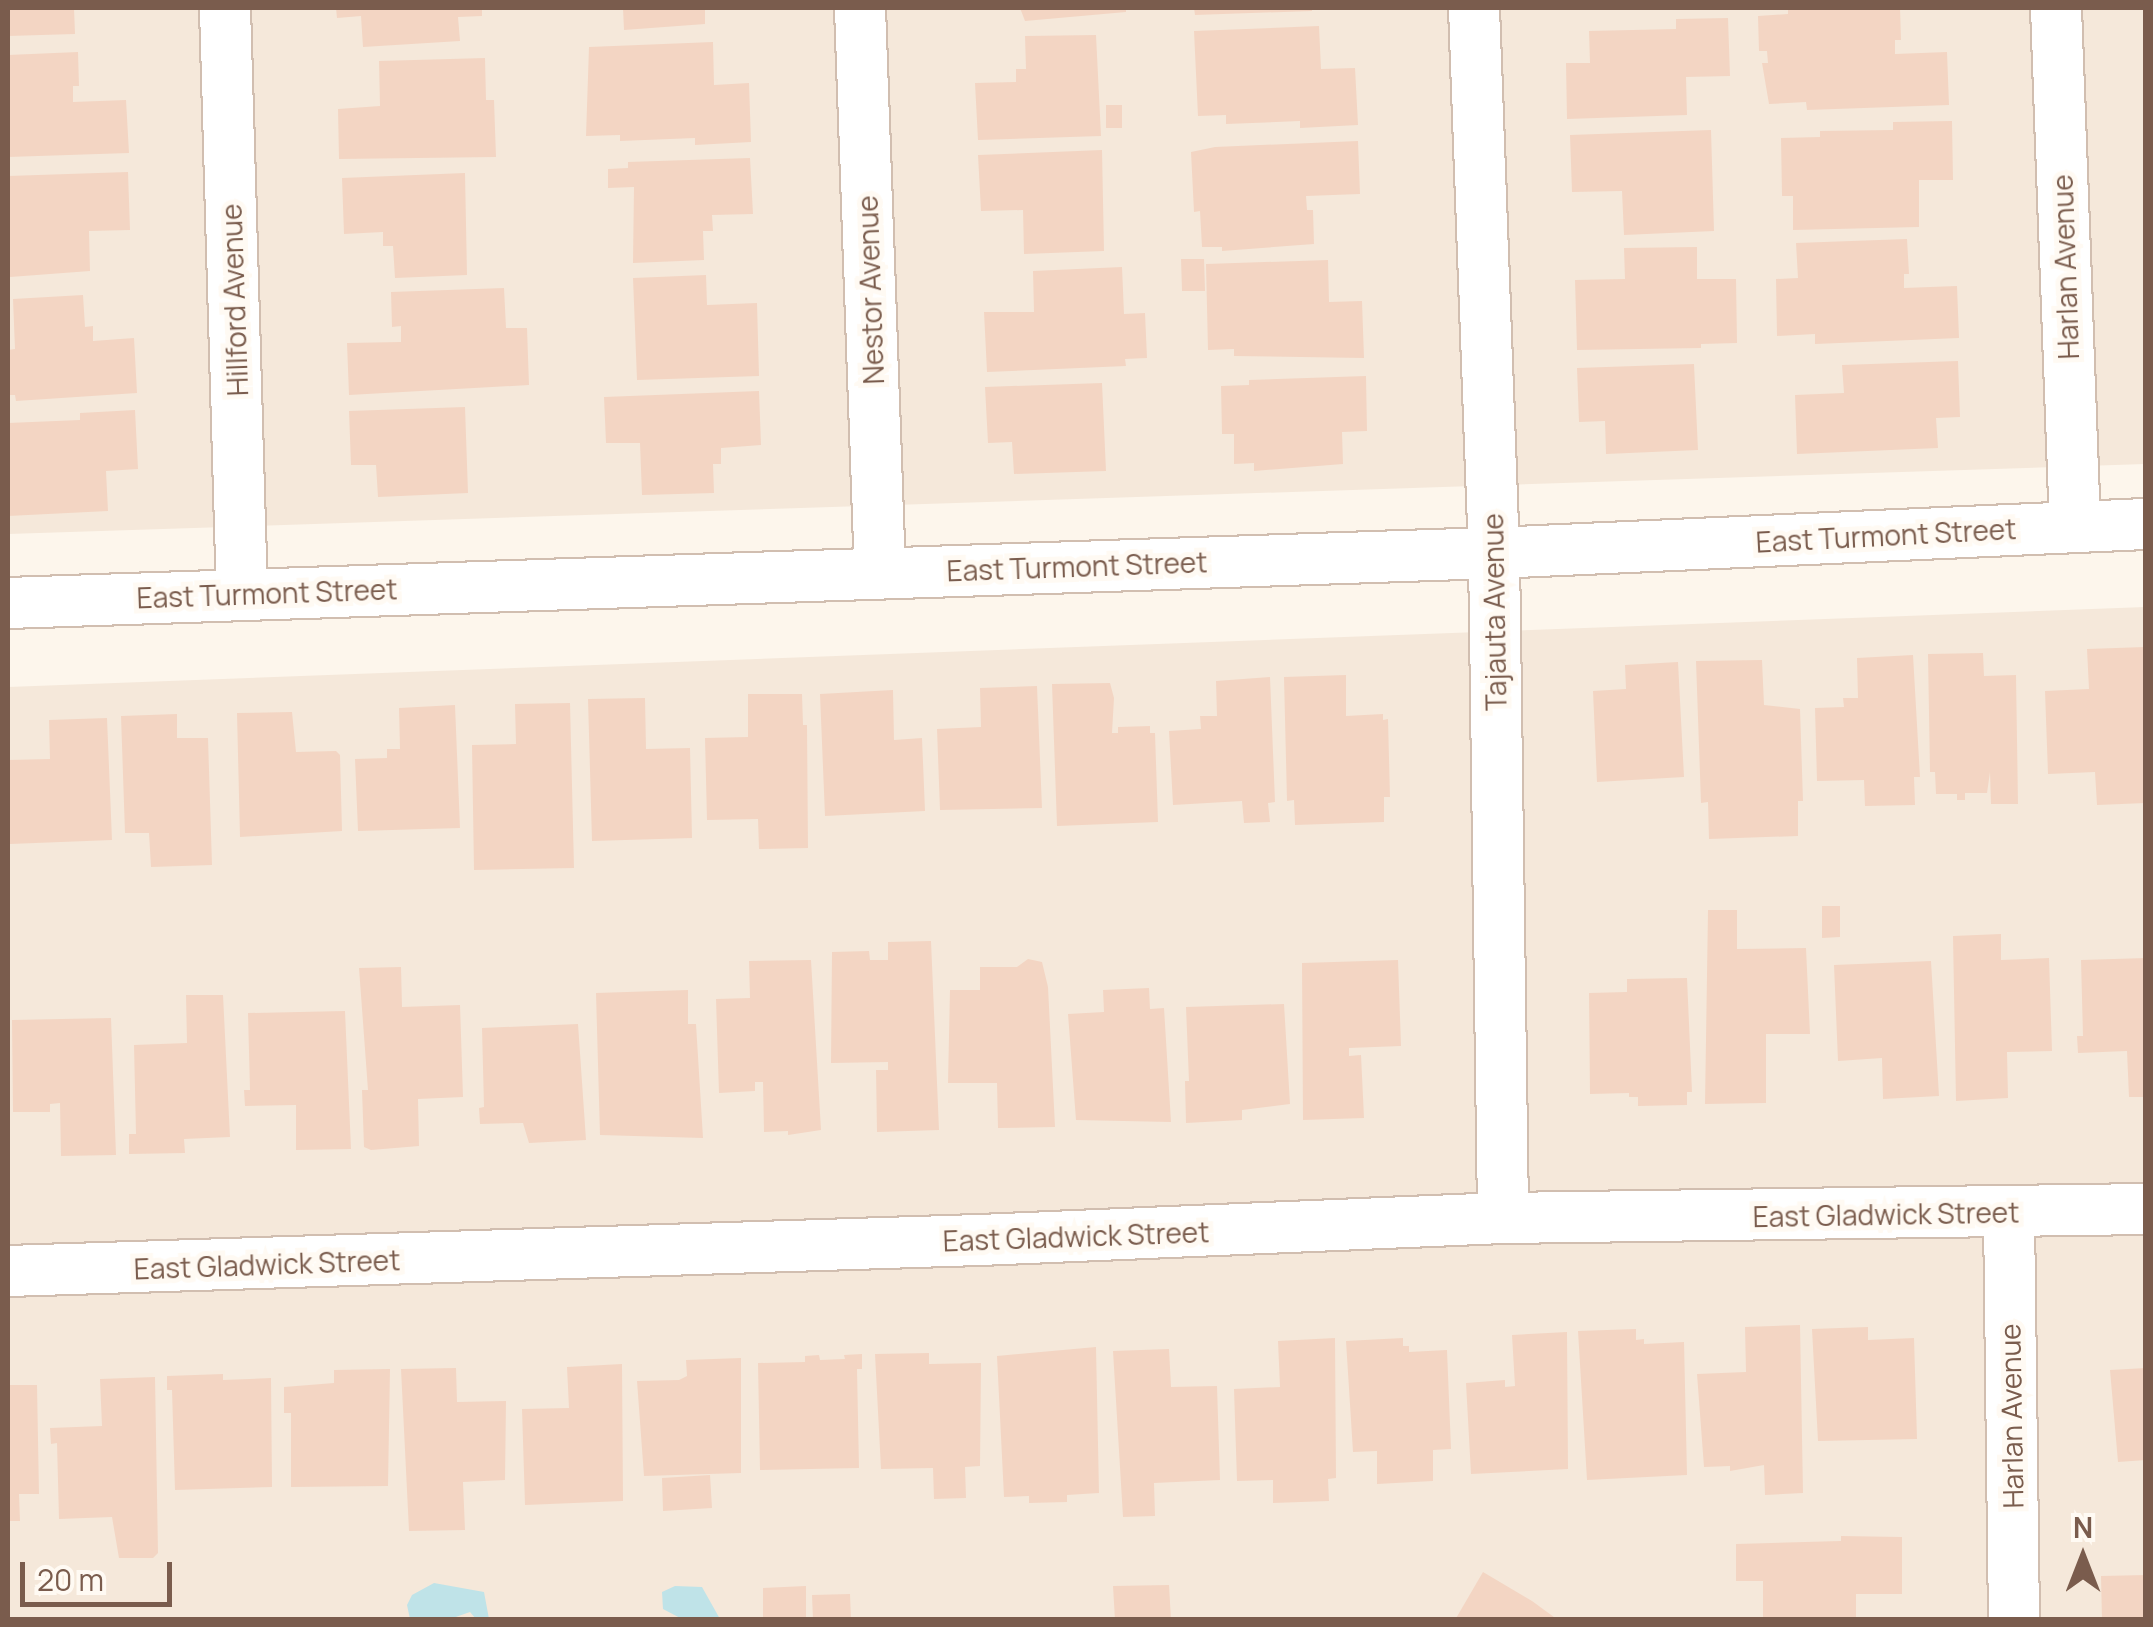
<!DOCTYPE html>
<html>
<head>
<meta charset="utf-8">
<style>
  body { margin:0 }
  #map { position:relative; width:2153px; height:1627px; overflow:hidden; background:#fdf6ec; font-family:Manrope,sans-serif }
  div>[style] { position:absolute }
  [style*='--x'] { left:calc(var(--x)*1px); top:calc(var(--y)*1px); width:calc(var(--w)*1px); rotate:calc(var(--a)*1deg) }
  .residential>* { inset:0; background:#f5e8da }
  .water>* { inset:0; background:#bfe3e8 }
  .building>* { inset:0; background:#f3d5c3 }
  .roads { filter:drop-shadow(2px 0 #d1beb0) drop-shadow(-2px 0 #d1beb0) drop-shadow(0 2px #d1beb0) drop-shadow(0 -2px #d1beb0) }
  .street>* { height:50px; margin:-25px; padding:0 25px; transform-origin:25px; border-radius:25px; background:#fff }
  span { translate:-50% -50%; white-space:nowrap; text-align:center; line-height:1.15; -webkit-text-stroke:10px #fffaf3; paint-order:stroke }
  .street-label { font-size:28px; color:#7a5c4d }
  .frame { position:absolute; inset:0; border:10px solid #7a5c4d; pointer-events:none }
  .north { position:absolute; left:2033px; top:1507px; width:100px; height:100px; -webkit-text-stroke:8px #fffaf3; paint-order:stroke; rotate:0deg; font-size:28px; font-weight:700; line-height:40px; text-align:center; color:#7a5c4d }
  .north::after { content:''; display:block; margin:auto; width:35px; height:45px; background:#7a5c4d; clip-path:polygon(50% 0,100% 100%,50% 72%,0 100%) }
  .scale { position:absolute; left:20px; top:1562px; width:152px; height:45px; box-sizing:border-box; border:5px solid #7a5c4d; border-top:0; padding-left:12px; font-size:30px; line-height:35px; white-space:nowrap; color:#7a5c4d; -webkit-text-stroke:8px #fffaf3; paint-order:stroke }
</style>
</head>
<body>
<div id="map">
  <div class="residential">
    <i style="clip-path:polygon(8px 8px,2145px 8px,2145px 464px,8px 534px)"></i>
    <i style="clip-path:polygon(2145px 607px,2145px 1619px,8px 1619px,8px 687px)"></i>
  </div>
  <div class="water">
    <i style="clip-path:polygon(434px 1583px,484px 1592px,489px 1619px,476px 1619px,470px 1612px,450px 1619px,410px 1619px,407px 1605px,412px 1595px)"></i>
    <i style="clip-path:polygon(675px 1586px,702px 1587px,720px 1619px,682px 1619px,663px 1609px,662px 1592px)"></i>
  </div>
  <div class="building">
    <i style="clip-path:polygon(8px 8px,74px 8px,75px 34px,8px 36px)"></i>
    <i style="clip-path:polygon(336px 8px,482px 8px,482px 16px,458px 17px,460px 41px,363px 47px,361px 16px,337px 18px)"></i>
    <i style="clip-path:polygon(623px 8px,705px 8px,705px 24px,624px 30px)"></i>
    <i style="clip-path:polygon(1020px 8px,1126px 8px,1126px 12px,1025px 21px)"></i>
    <i style="clip-path:polygon(1194px 8px,1312px 8px,1312px 11px,1195px 15px)"></i>
    <i style="clip-path:polygon(1900px 8px,1901px 40px,1895px 40px,1895px 54px,1947px 52px,1949px 105px,1807px 110px,1806px 102px,1769px 104px,1762px 63px,1768px 63px,1767px 51px,1759px 51px,1758px 16px,1788px 14px,1788px 10px)"></i>
    <i style="clip-path:polygon(1728px 18px,1730px 76px,1686px 77px,1687px 115px,1567px 119px,1566px 63px,1590px 63px,1589px 31px,1676px 29px,1676px 19px)"></i>
    <i style="clip-path:polygon(1319px 26px,1321px 69px,1355px 68px,1358px 125px,1300px 128px,1300px 121px,1226px 124px,1226px 115px,1198px 116px,1194px 31px)"></i>
    <i style="clip-path:polygon(1096px 35px,1101px 136px,978px 140px,975px 83px,1016px 82px,1016px 69px,1026px 69px,1025px 36px)"></i>
    <i style="clip-path:polygon(713px 42px,714px 85px,749px 83px,751px 142px,695px 145px,695px 138px,620px 141px,620px 135px,586px 136px,589px 47px)"></i>
    <i style="clip-path:polygon(78px 52px,79px 86px,73px 86px,73px 102px,126px 100px,129px 153px,8px 157px,8px 55px)"></i>
    <i style="clip-path:polygon(485px 58px,486px 100px,494px 100px,496px 157px,339px 159px,338px 109px,380px 106px,379px 61px)"></i>
    <i style="clip-path:polygon(1106px 105px,1122px 105px,1122px 128px,1106px 128px)"></i>
    <i style="clip-path:polygon(1952px 121px,1953px 180px,1919px 180px,1919px 227px,1793px 230px,1793px 196px,1782px 196px,1781px 138px,1820px 137px,1820px 131px,1893px 130px,1893px 122px)"></i>
    <i style="clip-path:polygon(1711px 130px,1714px 231px,1624px 235px,1622px 191px,1572px 192px,1570px 135px)"></i>
    <i style="clip-path:polygon(1358px 141px,1360px 194px,1306px 196px,1307px 210px,1313px 210px,1314px 244px,1222px 251px,1222px 247px,1202px 247px,1200px 211px,1194px 212px,1191px 152px,1215px 147px)"></i>
    <i style="clip-path:polygon(1102px 150px,1104px 251px,1024px 254px,1023px 210px,981px 211px,978px 155px)"></i>
    <i style="clip-path:polygon(750px 158px,753px 214px,712px 215px,713px 231px,703px 231px,704px 260px,633px 263px,634px 187px,608px 188px,608px 169px,628px 168px,628px 162px)"></i>
    <i style="clip-path:polygon(128px 172px,130px 230px,89px 231px,90px 271px,10px 277px,8px 176px)"></i>
    <i style="clip-path:polygon(465px 173px,467px 275px,395px 278px,393px 246px,383px 246px,383px 232px,344px 234px,342px 178px)"></i>
    <i style="clip-path:polygon(1907px 239px,1909px 274px,1904px 274px,1904px 288px,1957px 286px,1959px 338px,1815px 344px,1815px 334px,1777px 336px,1776px 279px,1798px 278px,1796px 243px)"></i>
    <i style="clip-path:polygon(1697px 247px,1697px 279px,1736px 279px,1737px 343px,1701px 344px,1701px 348px,1577px 350px,1575px 280px,1625px 279px,1624px 248px)"></i>
    <i style="clip-path:polygon(1181px 259px,1204px 259px,1205px 291px,1182px 291px)"></i>
    <i style="clip-path:polygon(1328px 260px,1329px 302px,1362px 301px,1364px 358px,1234px 356px,1234px 349px,1208px 350px,1206px 264px)"></i>
    <i style="clip-path:polygon(1122px 267px,1124px 314px,1145px 313px,1147px 358px,1125px 359px,1126px 366px,987px 372px,984px 312px,1034px 312px,1033px 271px)"></i>
    <i style="clip-path:polygon(706px 275px,707px 305px,757px 303px,759px 376px,637px 380px,633px 278px)"></i>
    <i style="clip-path:polygon(504px 288px,506px 328px,527px 328px,529px 385px,349px 395px,347px 343px,401px 342px,401px 326px,392px 327px,391px 292px)"></i>
    <i style="clip-path:polygon(83px 295px,85px 327px,93px 326px,93px 341px,134px 338px,137px 393px,16px 401px,15px 395px,8px 395px,8px 350px,15px 349px,13px 299px)"></i>
    <i style="clip-path:polygon(1958px 361px,1960px 417px,1936px 418px,1938px 448px,1797px 454px,1795px 395px,1844px 393px,1842px 365px)"></i>
    <i style="clip-path:polygon(1694px 364px,1698px 450px,1606px 454px,1605px 421px,1579px 422px,1577px 368px)"></i>
    <i style="clip-path:polygon(1366px 376px,1367px 431px,1342px 432px,1343px 464px,1254px 471px,1254px 463px,1234px 464px,1234px 434px,1222px 434px,1221px 386px,1249px 385px,1249px 380px)"></i>
    <i style="clip-path:polygon(1102px 383px,1106px 471px,1014px 474px,1012px 442px,988px 443px,985px 387px)"></i>
    <i style="clip-path:polygon(759px 391px,761px 445px,721px 448px,721px 464px,713px 464px,714px 493px,642px 495px,640px 443px,606px 443px,604px 397px)"></i>
    <i style="clip-path:polygon(465px 407px,468px 493px,378px 497px,376px 465px,351px 465px,349px 411px)"></i>
    <i style="clip-path:polygon(135px 410px,138px 469px,106px 471px,108px 511px,8px 516px,8px 423px,80px 420px,80px 413px)"></i>
    <i style="clip-path:polygon(2145px 647px,2146px 803px,2097px 805px,2095px 772px,2048px 774px,2045px 691px,2089px 689px,2087px 649px)"></i>
    <i style="clip-path:polygon(1983px 653px,1984px 676px,2016px 675px,2018px 804px,1991px 804px,1990px 772px,1987px 793px,1965px 793px,1965px 800px,1957px 800px,1957px 794px,1936px 794px,1935px 772px,1930px 772px,1928px 654px)"></i>
    <i style="clip-path:polygon(1913px 655px,1920px 777px,1914px 777px,1915px 805px,1865px 806px,1864px 780px,1817px 781px,1815px 708px,1844px 707px,1843px 698px,1858px 698px,1857px 658px)"></i>
    <i style="clip-path:polygon(1762px 660px,1764px 705px,1800px 709px,1803px 801px,1798px 801px,1798px 836px,1709px 839px,1708px 802px,1701px 803px,1696px 661px)"></i>
    <i style="clip-path:polygon(1678px 662px,1684px 777px,1597px 782px,1593px 691px,1626px 689px,1625px 665px)"></i>
    <i style="clip-path:polygon(1346px 675px,1346px 716px,1383px 714px,1383px 720px,1388px 719px,1390px 797px,1384px 797px,1384px 822px,1295px 825px,1294px 800px,1287px 801px,1284px 677px)"></i>
    <i style="clip-path:polygon(1270px 677px,1275px 802px,1268px 803px,1270px 822px,1244px 823px,1242px 801px,1173px 805px,1169px 731px,1201px 729px,1200px 716px,1217px 716px,1216px 681px)"></i>
    <i style="clip-path:polygon(1110px 683px,1114px 698px,1112px 733px,1118px 733px,1118px 727px,1150px 726px,1150px 733px,1155px 733px,1158px 822px,1057px 826px,1052px 684px)"></i>
    <i style="clip-path:polygon(1037px 686px,1042px 808px,940px 810px,937px 729px,981px 727px,980px 688px)"></i>
    <i style="clip-path:polygon(893px 690px,894px 740px,922px 738px,925px 811px,825px 816px,820px 694px)"></i>
    <i style="clip-path:polygon(748px 694px,802px 694px,803px 725px,807px 725px,808px 848px,759px 849px,758px 819px,707px 820px,705px 738px,748px 737px)"></i>
    <i style="clip-path:polygon(645px 698px,646px 749px,690px 748px,692px 838px,592px 841px,588px 699px)"></i>
    <i style="clip-path:polygon(570px 703px,574px 868px,474px 870px,472px 745px,516px 744px,515px 704px)"></i>
    <i style="clip-path:polygon(455px 705px,460px 828px,358px 831px,355px 759px,387px 758px,387px 749px,400px 749px,399px 708px)"></i>
    <i style="clip-path:polygon(292px 712px,296px 752px,336px 751px,340px 755px,342px 831px,240px 837px,237px 713px)"></i>
    <i style="clip-path:polygon(177px 714px,177px 738px,208px 738px,212px 865px,151px 867px,149px 833px,125px 833px,121px 716px)"></i>
    <i style="clip-path:polygon(107px 718px,112px 840px,10px 844px,8px 760px,50px 759px,49px 720px)"></i>
    <i style="clip-path:polygon(1822px 906px,1840px 906px,1840px 937px,1822px 938px)"></i>
    <i style="clip-path:polygon(1708px 910px,1737px 910px,1737px 949px,1806px 948px,1810px 1034px,1766px 1034px,1766px 1103px,1705px 1104px)"></i>
    <i style="clip-path:polygon(2001px 934px,2001px 960px,2049px 958px,2052px 1051px,2007px 1052px,2008px 1098px,1956px 1101px,1953px 936px)"></i>
    <i style="clip-path:polygon(931px 941px,939px 1130px,877px 1132px,876px 1070px,888px 1070px,888px 1062px,831px 1063px,832px 952px,869px 951px,870px 960px,888px 960px,888px 942px)"></i>
    <i style="clip-path:polygon(2146px 958px,2146px 1097px,2129px 1097px,2127px 1051px,2078px 1053px,2077px 1036px,2083px 1036px,2081px 960px)"></i>
    <i style="clip-path:polygon(1028px 959px,1042px 962px,1048px 987px,1055px 1127px,998px 1128px,997px 1083px,948px 1083px,950px 990px,980px 990px,980px 967px,1017px 967px)"></i>
    <i style="clip-path:polygon(811px 960px,821px 1130px,788px 1135px,788px 1131px,764px 1132px,763px 1082px,755px 1082px,755px 1091px,719px 1093px,716px 999px,750px 998px,749px 961px)"></i>
    <i style="clip-path:polygon(1398px 960px,1401px 1046px,1349px 1048px,1349px 1056px,1361px 1055px,1364px 1118px,1303px 1120px,1302px 963px)"></i>
    <i style="clip-path:polygon(1931px 961px,1939px 1096px,1883px 1099px,1882px 1058px,1838px 1061px,1834px 965px)"></i>
    <i style="clip-path:polygon(401px 967px,402px 1007px,460px 1005px,463px 1097px,418px 1099px,419px 1146px,371px 1150px,364px 1147px,362px 1090px,368px 1090px,359px 968px)"></i>
    <i style="clip-path:polygon(1687px 978px,1692px 1092px,1687px 1092px,1687px 1105px,1638px 1106px,1638px 1097px,1629px 1097px,1629px 1093px,1590px 1094px,1589px 993px,1627px 992px,1627px 979px)"></i>
    <i style="clip-path:polygon(1149px 988px,1150px 1009px,1164px 1008px,1171px 1122px,1076px 1120px,1068px 1014px,1104px 1012px,1103px 990px)"></i>
    <i style="clip-path:polygon(688px 990px,688px 1024px,696px 1024px,703px 1138px,600px 1135px,596px 993px)"></i>
    <i style="clip-path:polygon(186px 995px,223px 995px,230px 1137px,184px 1139px,185px 1153px,129px 1154px,129px 1134px,136px 1134px,134px 1045px,187px 1043px)"></i>
    <i style="clip-path:polygon(1284px 1004px,1290px 1104px,1242px 1110px,1242px 1120px,1186px 1123px,1185px 1081px,1189px 1081px,1186px 1007px)"></i>
    <i style="clip-path:polygon(345px 1011px,351px 1149px,296px 1150px,296px 1105px,245px 1106px,244px 1090px,250px 1090px,248px 1013px)"></i>
    <i style="clip-path:polygon(111px 1018px,116px 1155px,61px 1156px,60px 1103px,50px 1104px,50px 1112px,13px 1112px,12px 1020px)"></i>
    <i style="clip-path:polygon(578px 1024px,586px 1140px,529px 1143px,523px 1123px,480px 1124px,479px 1108px,484px 1107px,482px 1028px)"></i>
    <i style="clip-path:polygon(1800px 1325px,1803px 1493px,1765px 1495px,1764px 1465px,1730px 1471px,1730px 1466px,1704px 1467px,1697px 1374px,1746px 1372px,1745px 1327px)"></i>
    <i style="clip-path:polygon(1868px 1327px,1868px 1340px,1914px 1338px,1917px 1439px,1818px 1441px,1812px 1329px)"></i>
    <i style="clip-path:polygon(1636px 1329px,1636px 1340px,1644px 1339px,1644px 1344px,1684px 1342px,1687px 1475px,1587px 1480px,1578px 1331px)"></i>
    <i style="clip-path:polygon(1567px 1332px,1568px 1469px,1471px 1474px,1466px 1383px,1505px 1380px,1505px 1387px,1515px 1386px,1512px 1335px)"></i>
    <i style="clip-path:polygon(1335px 1338px,1336px 1478px,1328px 1479px,1329px 1501px,1273px 1503px,1273px 1480px,1237px 1481px,1234px 1389px,1280px 1387px,1278px 1341px)"></i>
    <i style="clip-path:polygon(1403px 1338px,1403px 1346px,1409px 1346px,1409px 1352px,1447px 1350px,1451px 1449px,1433px 1450px,1433px 1481px,1377px 1484px,1377px 1451px,1353px 1452px,1346px 1341px)"></i>
    <i style="clip-path:polygon(1096px 1347px,1099px 1493px,1067px 1495px,1067px 1502px,1029px 1503px,1029px 1496px,1004px 1497px,997px 1356px)"></i>
    <i style="clip-path:polygon(1169px 1349px,1171px 1387px,1217px 1386px,1220px 1480px,1154px 1483px,1155px 1516px,1123px 1517px,1113px 1351px)"></i>
    <i style="clip-path:polygon(929px 1353px,929px 1364px,981px 1363px,980px 1466px,965px 1467px,966px 1498px,934px 1499px,933px 1468px,881px 1469px,875px 1354px)"></i>
    <i style="clip-path:polygon(862px 1354px,862px 1369px,857px 1369px,859px 1468px,760px 1470px,758px 1363px,805px 1362px,805px 1356px,819px 1355px,820px 1360px,845px 1359px,844px 1355px)"></i>
    <i style="clip-path:polygon(741px 1358px,741px 1473px,644px 1476px,637px 1381px,679px 1380px,687px 1376px,686px 1360px)"></i>
    <i style="clip-path:polygon(622px 1364px,623px 1501px,525px 1505px,522px 1409px,569px 1408px,567px 1367px)"></i>
    <i style="clip-path:polygon(456px 1368px,457px 1402px,506px 1401px,505px 1480px,463px 1482px,465px 1530px,409px 1531px,401px 1369px)"></i>
    <i style="clip-path:polygon(2146px 1368px,2146px 1460px,2118px 1462px,2110px 1370px)"></i>
    <i style="clip-path:polygon(390px 1369px,388px 1486px,291px 1487px,291px 1413px,284px 1413px,284px 1387px,334px 1383px,334px 1370px)"></i>
    <i style="clip-path:polygon(223px 1374px,223px 1380px,271px 1378px,272px 1487px,175px 1490px,172px 1390px,167px 1390px,167px 1376px)"></i>
    <i style="clip-path:polygon(155px 1377px,158px 1553px,153px 1558px,119px 1558px,112px 1517px,59px 1519px,57px 1443px,51px 1444px,50px 1428px,102px 1426px,100px 1379px)"></i>
    <i style="clip-path:polygon(8px 1385px,37px 1385px,39px 1494px,19px 1494px,20px 1521px,8px 1521px)"></i>
    <i style="clip-path:polygon(710px 1475px,712px 1508px,663px 1511px,662px 1478px)"></i>
    <i style="clip-path:polygon(1841px 1536px,1902px 1537px,1902px 1594px,1856px 1594px,1856px 1620px,1763px 1620px,1763px 1581px,1736px 1581px,1736px 1544px,1841px 1541px)"></i>
    <i style="clip-path:polygon(1483px 1572px,1532px 1601px,1558px 1620px,1455px 1620px)"></i>
    <i style="clip-path:polygon(2146px 1575px,2146px 1620px,2102px 1620px,2101px 1576px)"></i>
    <i style="clip-path:polygon(1169px 1585px,1171px 1620px,1115px 1620px,1113px 1586px)"></i>
    <i style="clip-path:polygon(806px 1586px,806px 1620px,763px 1620px,763px 1588px)"></i>
    <i style="clip-path:polygon(850px 1594px,851px 1620px,813px 1620px,812px 1595px)"></i>
  </div>
  <div class="roads">
    <div class="street">
      <i style="--x:225;--y:8;--w:585;--a:88.34"></i>
      <i style="--x:860;--y:8;--w:564;--a:87.97"></i>
      <i style="--x:1474;--y:8;--w:545;--a:87.9"></i>
      <i style="--x:1494;--y:553;--w:665;--a:89.22"></i>
      <i style="--x:2056;--y:8;--w:518;--a:87.9"></i>
      <i style="--x:8;--y:603;--w:1487;--a:-1.93"></i>
      <i style="--x:1494;--y:553;--w:653;--a:-2.55"></i>
      <i style="--x:2009;--y:1213;--w:407;--a:89.3"></i>
      <i style="--x:8;--y:1271;--w:972;--a:-1.83"></i>
      <i style="--x:980;--y:1240;--w:523;--a:-2.41"></i>
      <i style="--x:1503;--y:1218;--w:643;--a:-0.8"></i>
    </div>
  </div>
  <div class="street-label">
    <span style="left:2065px;top:267px;rotate:-92deg">Harlan Avenue</span>
    <span style="left:870px;top:290px;rotate:-92deg">Nestor Avenue</span>
    <span style="left:234px;top:300px;rotate:-92deg">Hillford Avenue</span>
    <span style="left:1886px;top:535px;rotate:-3deg">East Turmont Street</span>
    <span style="left:1077px;top:566px;rotate:-2deg">East Turmont Street</span>
    <span style="left:267px;top:593px;rotate:-2deg">East Turmont Street</span>
    <span style="left:1494px;top:612px;rotate:-91deg">Tajauta Avenue</span>
    <span style="left:1886px;top:1214px;rotate:-1deg">East Gladwick Street</span>
    <span style="left:1076px;top:1236px;rotate:-2deg">East Gladwick Street</span>
    <span style="left:267px;top:1264px;rotate:-2deg">East Gladwick Street</span>
    <span style="left:2011px;top:1416px;rotate:-91deg">Harlan Avenue</span>
  </div>
  <div class="frame"></div>
  <div class="north">N</div>
  <div class="scale">20 m</div>
</div>
</body>
</html>
